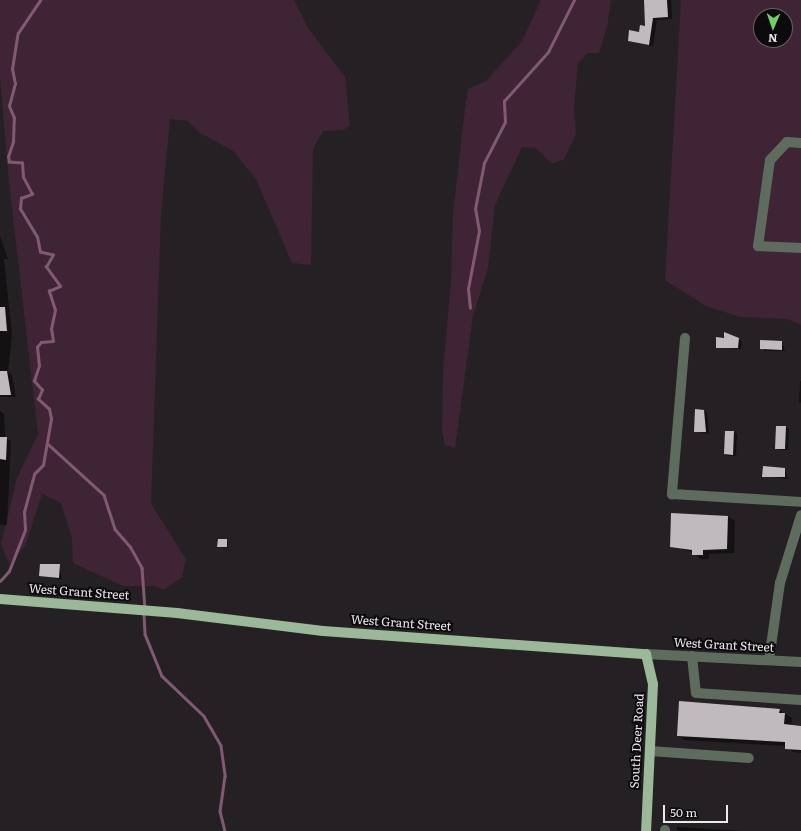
<!DOCTYPE html>
<html>
<head>
<meta charset="utf-8">
<style>
  body { margin:0 }
  #map { position:relative; width:801px; height:831px; overflow:hidden; background:#252023; font-family:Literata,serif }
  div>[style] { position:absolute }
  [style*='--x'] { left:calc(var(--x)*1px); top:calc(var(--y)*1px); width:calc(var(--w)*1px); rotate:calc(var(--a)*1deg) }
  .green>* { inset:0; background:#3e2435 }
  .shadow>* { inset:0; background:#0007 }
  .stream>* { height:2.5px; margin:-1.25px; padding:0 1.25px; transform-origin:1.25px; border-radius:1.25px; background:#825973 }
  .building>* { inset:0; background:#c0b9bd }
  .minor>* { height:10px; margin:-5px; padding:0 5px; transform-origin:5px; border-radius:5px; background:#5e6c5d }
  .major>* { height:10px; margin:-5px; padding:0 5px; transform-origin:5px; border-radius:5px; background:#9bb898 }
  span { translate:-50% -50%; white-space:nowrap; text-align:center; line-height:1.15; -webkit-text-stroke:4px #0c0a0c; paint-order:stroke }
  .street-label { font-size:12px; color:#ede9eb }
  .north { position:absolute; left:753px; top:8px; width:40px; height:40px; box-sizing:border-box; background:#0c0a0c; border:1px solid #666365; border-radius:50%; rotate:182deg; font-size:11px; font-weight:700; line-height:16px; text-align:center; color:#ede9eb }
  .north::after { content:''; display:block; margin:auto; width:14px; height:18px; background:#6ad363; clip-path:polygon(50% 0,100% 100%,50% 72%,0 100%) }
  .scale { position:absolute; left:663px; top:805px; width:65px; height:18px; box-sizing:border-box; border:2px solid #ede9eb; border-top:0; padding-left:5px; font-size:12px; line-height:14px; white-space:nowrap; color:#ede9eb; -webkit-text-stroke:3px #0c0a0c; paint-order:stroke }
</style>
</head>
<body>
<div id="map">
  <div class="green">
    <i style="clip-path:polygon(0 0,294px 0,308px 28px,345px 77px,350px 126px,343px 130px,323px 131px,313px 149px,311px 265px,292px 263px,256px 179px,232px 150px,200px 133px,188px 121px,170px 119px,161px 214px,151px 504px,186px 559px,182px 577px,164px 590px,153px 586px,123px 586px,73px 563px,72px 538px,61px 503px,42px 494px,25px 546px,9px 564px,1px 544px,17px 478px,38px 434px,9px 182px,0 77px)"></i>
    <i style="clip-path:polygon(541px 0,611px 0,607px 27px,599px 53px,588px 53px,578px 63px,574px 108px,576px 134px,564px 159px,552px 164px,536px 148px,522px 147px,495px 205px,488px 268px,473px 316px,455px 448px,445px 445px,442px 431px,443px 370px,451px 282px,453px 214px,465px 108px,468px 89px,486px 81px,522px 41px)"></i>
    <i style="clip-path:polygon(evenodd,681px 0,801px 0,801px 325px,788px 319px,740px 317px,706px 306px,665px 280px,681px 0,761px 16px,785px 16px,785px 40px,761px 40px,761px 16px)"></i>
  </div>
  <div class="shadow">
    <i style="clip-path:polygon(645px 0,671px 0,672px 19px,657px 20px,653px 46px,629px 41px,646px 27px)"></i>
    <i style="clip-path:polygon(0 236px,8px 259px,4px 259px,12px 334px,8px 372px,12px 375px,16px 397px,0 397px)"></i>
    <i style="clip-path:polygon(725px 333px,742px 341px,741px 349px,717px 347px)"></i>
    <i style="clip-path:polygon(761px 341px,782px 342px,785px 351px,764px 351px)"></i>
    <i style="clip-path:polygon(800px 381px,801px 381px,801px 403px,799px 402px)"></i>
    <i style="clip-path:polygon(0 411px,4px 414px,5px 438px,11px 441px,7px 525px,0 525px)"></i>
    <i style="clip-path:polygon(704px 411px,707px 413px,709px 434px,695px 431px)"></i>
    <i style="clip-path:polygon(786px 427px,789px 429px,788px 450px,780px 450px,776px 448px)"></i>
    <i style="clip-path:polygon(734px 432px,737px 434px,736px 456px,728px 456px,725px 454px)"></i>
    <i style="clip-path:polygon(785px 469px,788px 479px,763px 476px)"></i>
    <i style="clip-path:polygon(727px 516px,735px 521px,734px 553px,709px 554px,709px 559px,700px 559px,693px 552px,671px 546px)"></i>
    <i style="clip-path:polygon(227px 540px,228px 548px,218px 547px)"></i>
    <i style="clip-path:polygon(59px 565px,62px 580px,40px 575px)"></i>
    <i style="clip-path:polygon(779px 710px,792px 718px,791px 726px,801px 727px,801px 753px,793px 752px,786px 746px,684px 740px,678px 736px)"></i>
    <i style="clip-path:polygon(677px 827px,743px 831px,677px 831px)"></i>
  </div>
  <div class="stream">
    <i style="--x:470;--y:308;--w:19;--a:-96"></i>
    <i style="--x:468;--y:289;--w:59;--a:-79.3"></i>
    <i style="--x:479;--y:231;--w:22;--a:-100"></i>
    <i style="--x:475;--y:209;--w:47;--a:-78.9"></i>
    <i style="--x:484;--y:163;--w:46;--a:-62.9"></i>
    <i style="--x:505;--y:122;--w:21;--a:-93"></i>
    <i style="--x:504;--y:101;--w:66;--a:-48.1"></i>
    <i style="--x:548;--y:52;--w:58;--a:-63.4"></i>
    <i style="--x:48;--y:444;--w:76;--a:42.3"></i>
    <i style="--x:104;--y:495;--w:36;--a:72"></i>
    <i style="--x:115;--y:529;--w:23;--a:49"></i>
    <i style="--x:130;--y:546;--w:25;--a:61"></i>
    <i style="--x:142;--y:568;--w:41;--a:85.8"></i>
    <i style="--x:0;--y:581;--w:13;--a:-48"></i>
    <i style="--x:9;--y:571;--w:44;--a:-68.7"></i>
    <i style="--x:25;--y:530;--w:18;--a:-93"></i>
    <i style="--x:24;--y:512;--w:39;--a:-75"></i>
    <i style="--x:34;--y:474;--w:13;--a:-45"></i>
    <i style="--x:43;--y:465;--w:47;--a:-80.1"></i>
    <i style="--x:51;--y:419;--w:10;--a:-101"></i>
    <i style="--x:49;--y:409;--w:15;--a:-138"></i>
    <i style="--x:38;--y:399;--w:10;--a:-66"></i>
    <i style="--x:42;--y:390;--w:12;--a:-132"></i>
    <i style="--x:34;--y:381;--w:16;--a:-72"></i>
    <i style="--x:39;--y:366;--w:19;--a:-96"></i>
    <i style="--x:37;--y:347;--w:6;--a:-51"></i>
    <i style="--x:41;--y:342;--w:12;--a:-5"></i>
    <i style="--x:53;--y:341;--w:12;--a:-99"></i>
    <i style="--x:51;--y:329;--w:19;--a:-78"></i>
    <i style="--x:55;--y:310;--w:20;--a:-108"></i>
    <i style="--x:49;--y:291;--w:12;--a:-24"></i>
    <i style="--x:60;--y:286;--w:24;--a:-126"></i>
    <i style="--x:46;--y:267;--w:14;--a:-60"></i>
    <i style="--x:53;--y:255;--w:13;--a:-167"></i>
    <i style="--x:40;--y:252;--w:15;--a:-101"></i>
    <i style="--x:37;--y:237;--w:33;--a:-121"></i>
    <i style="--x:20;--y:209;--w:11;--a:-85"></i>
    <i style="--x:21;--y:198;--w:12;--a:-20"></i>
    <i style="--x:32;--y:194;--w:19;--a:-118"></i>
    <i style="--x:23;--y:177;--w:14;--a:-94"></i>
    <i style="--x:22;--y:163;--w:13;--a:-176"></i>
    <i style="--x:9;--y:162;--w:5;--a:-101"></i>
    <i style="--x:8;--y:157;--w:16;--a:-72"></i>
    <i style="--x:13;--y:142;--w:24;--a:-88"></i>
    <i style="--x:14;--y:118;--w:13;--a:-113"></i>
    <i style="--x:9;--y:106;--w:23;--a:-75"></i>
    <i style="--x:15;--y:84;--w:15;--a:-101"></i>
    <i style="--x:12;--y:69;--w:36;--a:-81"></i>
    <i style="--x:18;--y:33;--w:40;--a:-56"></i>
    <i style="--x:144;--y:614;--w:20;--a:87"></i>
    <i style="--x:145;--y:634;--w:45;--a:68"></i>
    <i style="--x:162;--y:676;--w:58;--a:43.6"></i>
    <i style="--x:204;--y:716;--w:34;--a:60"></i>
    <i style="--x:221;--y:746;--w:30;--a:82"></i>
    <i style="--x:225;--y:776;--w:35;--a:98"></i>
    <i style="--x:220;--y:811;--w:21;--a:76"></i>
  </div>
  <div class="building">
    <i style="clip-path:polygon(644px 0,667px 0,668px 17px,653px 18px,649px 45px,628px 41px,629px 30px,639px 32px,640px 25px,645px 26px)"></i>
    <i style="clip-path:polygon(0 307px,5px 307px,7px 331px,0 331px)"></i>
    <i style="clip-path:polygon(724px 332px,739px 338px,738px 348px,716px 348px,716px 337px,724px 338px)"></i>
    <i style="clip-path:polygon(760px 340px,782px 341px,782px 350px,760px 349px)"></i>
    <i style="clip-path:polygon(0 371px,7px 371px,11px 395px,0 395px)"></i>
    <i style="clip-path:polygon(695px 409px,704px 410px,706px 432px,694px 432px)"></i>
    <i style="clip-path:polygon(776px 426px,786px 426px,785px 449px,775px 449px)"></i>
    <i style="clip-path:polygon(725px 431px,734px 431px,733px 455px,724px 454px)"></i>
    <i style="clip-path:polygon(0 437px,7px 437px,6px 460px,0 459px)"></i>
    <i style="clip-path:polygon(763px 466px,785px 468px,785px 477px,762px 477px)"></i>
    <i style="clip-path:polygon(671px 513px,728px 516px,727px 549px,703px 550px,703px 555px,692px 555px,692px 550px,670px 547px)"></i>
    <i style="clip-path:polygon(218px 539px,227px 539px,227px 547px,217px 547px)"></i>
    <i style="clip-path:polygon(40px 564px,60px 564px,59px 578px,39px 576px)"></i>
    <i style="clip-path:polygon(679px 701px,780px 709px,779px 713px,785px 713px,784px 724px,801px 726px,801px 750px,785px 749px,785px 742px,677px 736px)"></i>
  </div>
  <div class="minor">
    <i style="--x:801;--y:143;--w:14;--a:-176"></i>
    <i style="--x:787;--y:142;--w:25;--a:133"></i>
    <i style="--x:770;--y:160;--w:87;--a:97.9"></i>
    <i style="--x:758;--y:246;--w:43;--a:2.7"></i>
    <i style="--x:685;--y:338;--w:157;--a:94.8"></i>
    <i style="--x:672;--y:494;--w:129;--a:3.5"></i>
    <i style="--x:646;--y:654;--w:155;--a:3"></i>
    <i style="--x:692;--y:656;--w:37;--a:84"></i>
    <i style="--x:696;--y:693;--w:105;--a:3.8"></i>
    <i style="--x:769;--y:660;--w:78;--a:-81.9"></i>
    <i style="--x:780;--y:583;--w:71;--a:-72.8"></i>
    <i style="--x:650;--y:751;--w:99;--a:4"></i>
    <i style="--x:665;--y:831;--w:1;--a:-90"></i>
  </div>
  <div class="major">
    <i style="--x:0;--y:599;--w:178;--a:4.5"></i>
    <i style="--x:177;--y:613;--w:147;--a:7"></i>
    <i style="--x:323;--y:631;--w:324;--a:4.1"></i>
    <i style="--x:646;--y:654;--w:31;--a:77"></i>
    <i style="--x:653;--y:684;--w:147;--a:92.7"></i>
  </div>
  <div class="street-label">
    <span style="left:79px;top:592px;rotate:4deg">West Grant Street</span>
    <span style="left:401px;top:623px;rotate:4deg">West Grant Street</span>
    <span style="left:724px;top:645px;rotate:3deg">West Grant Street</span>
    <span style="left:637px;top:741px;rotate:-87deg">South Deer Road</span>
  </div>
  <div class="north">N</div>
  <div class="scale">50 m</div>
</div>
</body>
</html>
